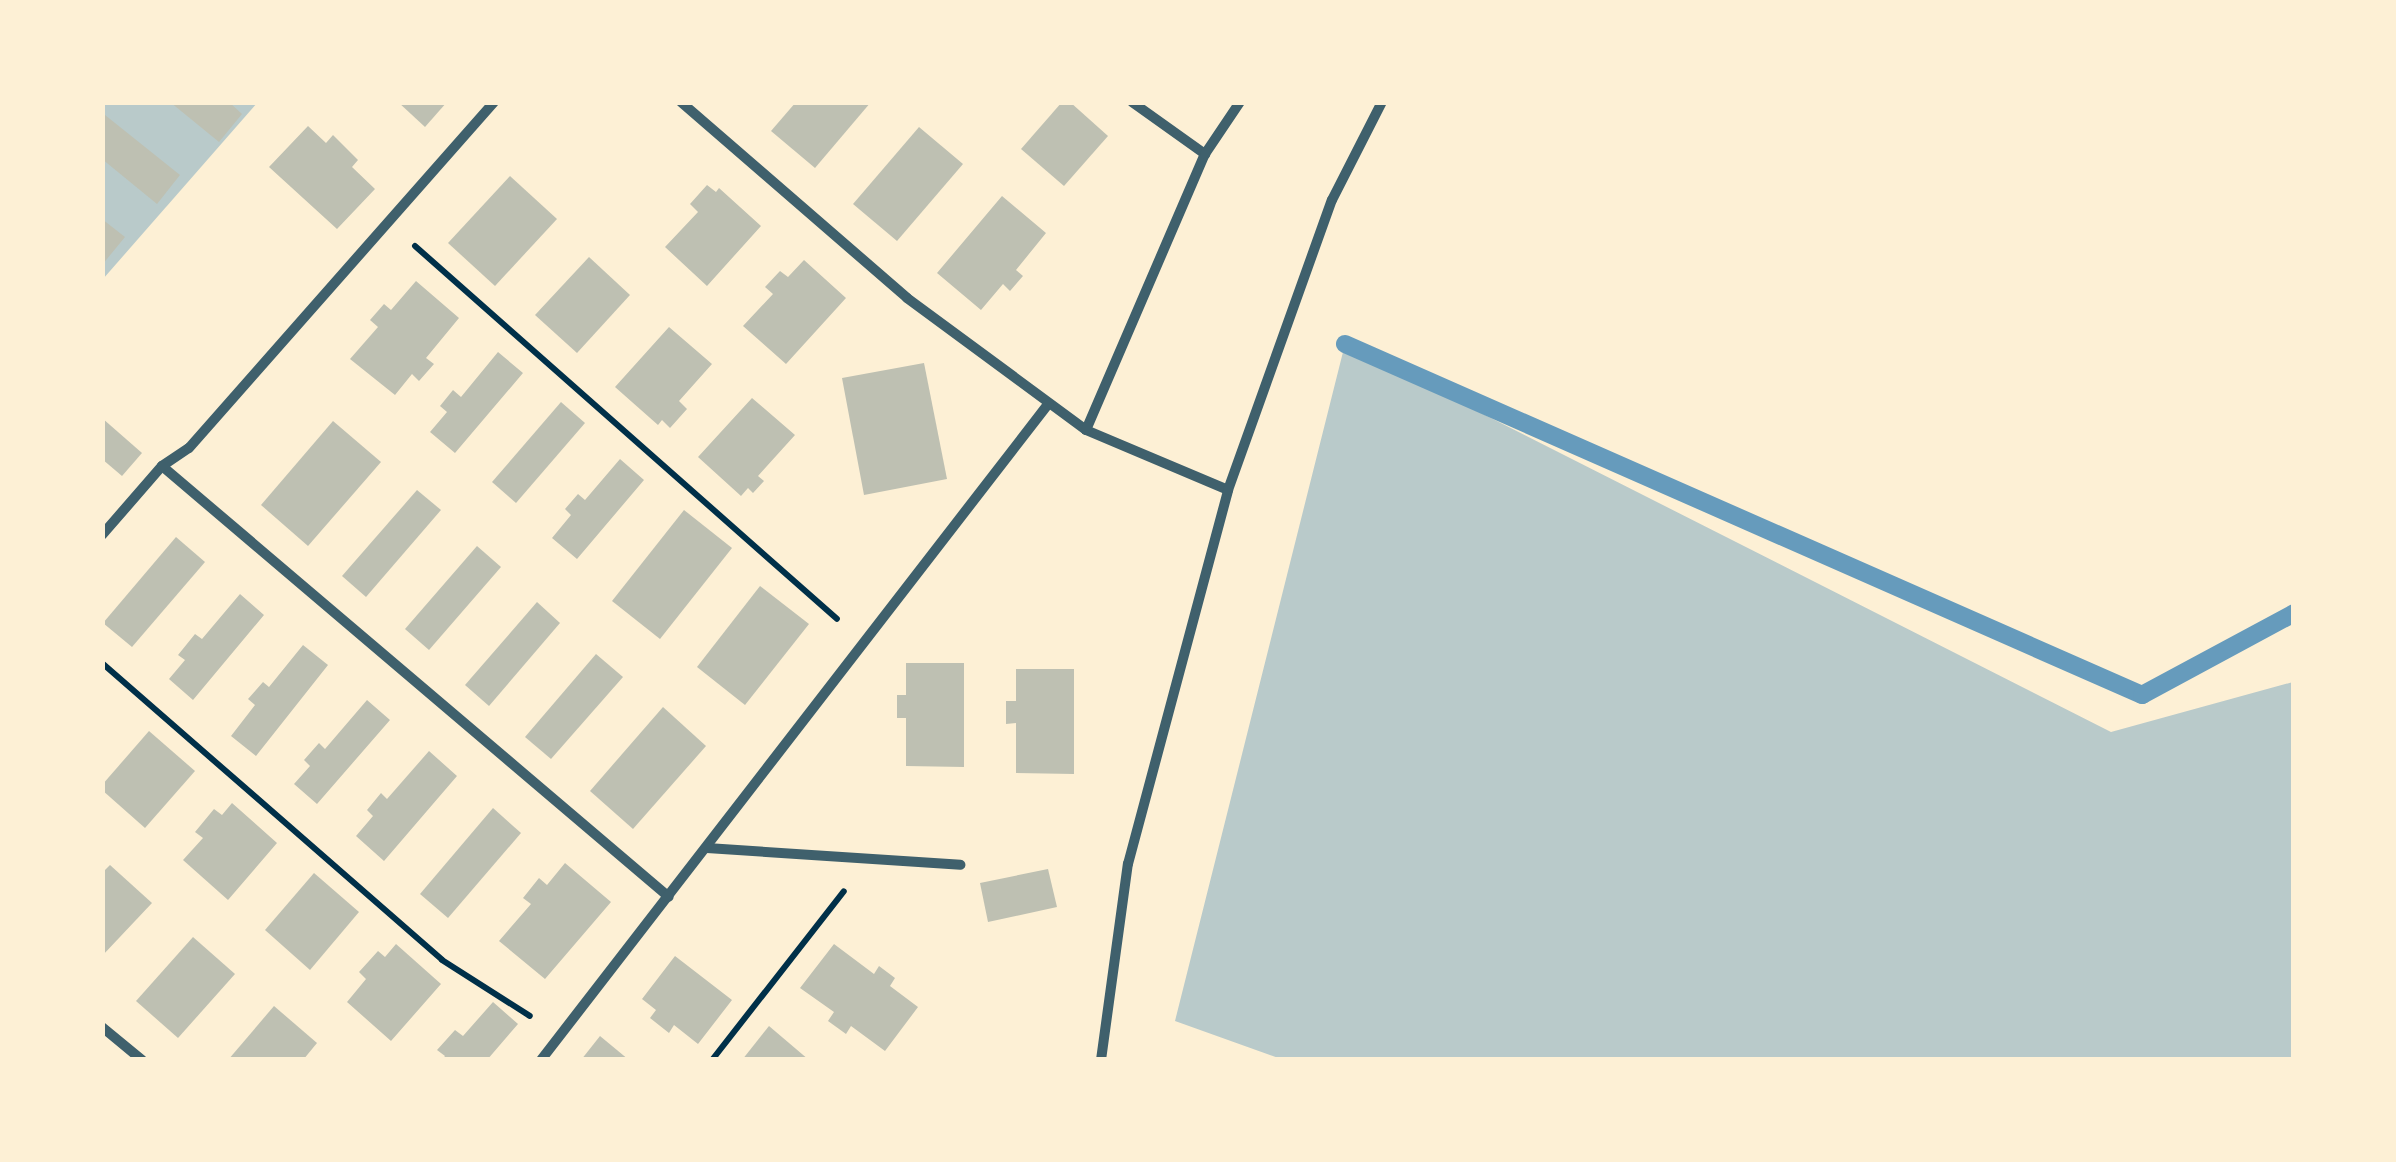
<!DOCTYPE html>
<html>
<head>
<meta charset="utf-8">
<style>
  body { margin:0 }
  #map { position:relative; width:2396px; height:1162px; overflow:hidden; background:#fdf0d5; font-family:Mulish,sans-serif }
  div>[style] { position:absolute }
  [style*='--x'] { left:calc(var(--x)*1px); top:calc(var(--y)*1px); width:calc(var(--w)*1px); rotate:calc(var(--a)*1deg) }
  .green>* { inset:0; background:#b9caca }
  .stream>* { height:18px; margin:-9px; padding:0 9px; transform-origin:9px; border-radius:9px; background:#669bbc }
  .building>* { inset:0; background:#bec0b2 }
  .path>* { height:6px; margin:-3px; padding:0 3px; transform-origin:3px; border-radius:3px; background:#003049 }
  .minor>* { height:10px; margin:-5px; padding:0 5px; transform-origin:5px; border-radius:5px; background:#3f606c }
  span { translate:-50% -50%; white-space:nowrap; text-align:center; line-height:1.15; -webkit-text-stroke:9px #fdf0d5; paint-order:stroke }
  .frame { position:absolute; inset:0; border:105px solid #fdf0d5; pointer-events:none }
</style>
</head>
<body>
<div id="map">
  <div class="green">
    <i style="clip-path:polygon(103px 103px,257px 103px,103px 279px)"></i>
    <i style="clip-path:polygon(1345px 344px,2111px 732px,2293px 682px,2293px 1059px,1284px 1060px,1175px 1021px)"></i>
  </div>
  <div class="stream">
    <i style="--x:1345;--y:344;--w:871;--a:23.77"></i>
    <i style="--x:2142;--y:695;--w:173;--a:-28.3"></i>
  </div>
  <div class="building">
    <i style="clip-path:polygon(170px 102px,229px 102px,242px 114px,219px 142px)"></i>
    <i style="clip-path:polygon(398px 102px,447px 102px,425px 127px)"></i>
    <i style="clip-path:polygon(796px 102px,871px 102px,815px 168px,771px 131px)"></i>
    <i style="clip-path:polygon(1062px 102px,1070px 102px,1108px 136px,1064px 186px,1021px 149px)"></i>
    <i style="clip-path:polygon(105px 115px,180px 175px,157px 204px,102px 159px)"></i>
    <i style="clip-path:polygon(308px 126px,326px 143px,333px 135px,358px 160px,352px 167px,375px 189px,337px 229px,269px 167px)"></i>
    <i style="clip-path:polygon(919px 127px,963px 164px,897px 241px,853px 204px)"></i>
    <i style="clip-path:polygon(510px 176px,557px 219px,495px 286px,448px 243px)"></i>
    <i style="clip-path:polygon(707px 185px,716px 192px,719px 188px,761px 226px,707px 286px,665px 247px,698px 212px,690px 204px)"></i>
    <i style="clip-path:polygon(1002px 196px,1046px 233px,1016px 270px,1023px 276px,1010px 291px,1003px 284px,981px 310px,937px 273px)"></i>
    <i style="clip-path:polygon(102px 219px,125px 237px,102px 265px)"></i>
    <i style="clip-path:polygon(589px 257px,630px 295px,577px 353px,535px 315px)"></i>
    <i style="clip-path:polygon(804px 260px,846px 298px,786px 364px,743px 326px,773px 294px,765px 287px,780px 271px,788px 277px)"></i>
    <i style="clip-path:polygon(416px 281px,459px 318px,426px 358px,434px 364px,419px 381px,412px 374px,395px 395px,350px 359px,378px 327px,370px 320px,384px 304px,391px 310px)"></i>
    <i style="clip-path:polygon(669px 327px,712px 364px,679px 401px,687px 409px,670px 428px,662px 420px,658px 425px,615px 387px)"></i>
    <i style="clip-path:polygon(498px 352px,523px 373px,455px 453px,430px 432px,447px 412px,440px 406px,453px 390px,461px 397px)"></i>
    <i style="clip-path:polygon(924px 363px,947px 479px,864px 495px,842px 378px)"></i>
    <i style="clip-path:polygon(752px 398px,795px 435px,758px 476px,764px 481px,753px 493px,748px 488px,741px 496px,698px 457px)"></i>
    <i style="clip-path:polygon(561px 402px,585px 423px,516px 503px,492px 482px)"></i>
    <i style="clip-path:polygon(102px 418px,142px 453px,122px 476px,102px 459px)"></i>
    <i style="clip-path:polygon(333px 421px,381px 462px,308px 546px,261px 505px)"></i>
    <i style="clip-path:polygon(620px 459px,644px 480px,577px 559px,552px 538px,571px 515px,565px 509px,578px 494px,585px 500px)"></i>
    <i style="clip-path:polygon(417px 490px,441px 510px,366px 597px,342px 576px)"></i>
    <i style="clip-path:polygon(684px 510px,732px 548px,660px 639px,612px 601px)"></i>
    <i style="clip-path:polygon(176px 537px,205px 562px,132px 647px,103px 623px)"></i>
    <i style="clip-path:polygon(477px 546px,501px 567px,429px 650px,405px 629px)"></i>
    <i style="clip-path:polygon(760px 586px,809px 624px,745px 705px,697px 667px)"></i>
    <i style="clip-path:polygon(240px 594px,264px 615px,193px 700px,169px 679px,185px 660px,178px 655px,195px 634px,202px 639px)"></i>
    <i style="clip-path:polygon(537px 602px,560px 623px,489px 706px,465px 685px)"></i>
    <i style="clip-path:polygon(303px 645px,328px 665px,256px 756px,231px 736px,255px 705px,248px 699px,263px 682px,269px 687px)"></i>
    <i style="clip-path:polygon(596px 654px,623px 677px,551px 759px,525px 737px)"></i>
    <i style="clip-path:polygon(906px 663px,964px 663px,964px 767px,906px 766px,906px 718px,897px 718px,897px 695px,906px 695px)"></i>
    <i style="clip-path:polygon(1016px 669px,1074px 669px,1074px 774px,1016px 773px,1016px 723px,1006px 724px,1006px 701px,1016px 701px)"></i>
    <i style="clip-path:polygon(367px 700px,390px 720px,317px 804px,294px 784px,310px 766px,304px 760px,319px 743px,325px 749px)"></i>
    <i style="clip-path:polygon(663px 707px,706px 746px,633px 829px,590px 791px)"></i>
    <i style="clip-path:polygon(149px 731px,195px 771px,145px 828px,102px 790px,102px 785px)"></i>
    <i style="clip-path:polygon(429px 751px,457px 776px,384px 861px,356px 836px,373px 816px,367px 810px,381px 793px,387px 799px)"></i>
    <i style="clip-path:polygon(232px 803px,277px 843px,228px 900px,183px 860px,203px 838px,195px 832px,214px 809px,222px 815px)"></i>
    <i style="clip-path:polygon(493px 808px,521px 833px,448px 918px,420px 894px)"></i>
    <i style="clip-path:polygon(565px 863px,611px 902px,545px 979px,499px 941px,531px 904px,523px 898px,539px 878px,547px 885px)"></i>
    <i style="clip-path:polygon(110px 865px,152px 903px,102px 956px,102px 873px)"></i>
    <i style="clip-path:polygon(1048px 869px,1057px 907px,988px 922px,980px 883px)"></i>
    <i style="clip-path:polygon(314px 873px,359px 912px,310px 970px,265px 930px)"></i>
    <i style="clip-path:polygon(193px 937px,235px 974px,178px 1038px,136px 1001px)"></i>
    <i style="clip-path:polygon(396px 944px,441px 984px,391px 1041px,347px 1002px,366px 979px,359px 972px,378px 951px,385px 957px)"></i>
    <i style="clip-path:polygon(834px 944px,874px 974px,879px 966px,895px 978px,890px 986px,918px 1007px,885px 1051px,851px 1026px,846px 1034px,828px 1021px,834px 1012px,800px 988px)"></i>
    <i style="clip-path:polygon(675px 956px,732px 1000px,698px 1044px,674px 1025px,669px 1033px,650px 1018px,656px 1010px,642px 999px)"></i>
    <i style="clip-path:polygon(493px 1002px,518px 1024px,487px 1060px,442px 1060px,445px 1056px,437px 1050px,455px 1030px,463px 1036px)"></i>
    <i style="clip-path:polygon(274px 1006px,317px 1043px,303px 1060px,228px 1060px)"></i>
    <i style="clip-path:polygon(769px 1026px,809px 1060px,742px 1060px)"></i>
    <i style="clip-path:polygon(600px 1036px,629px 1060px,581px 1060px)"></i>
  </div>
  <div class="path">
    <i style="--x:415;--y:246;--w:563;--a:41.47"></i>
    <i style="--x:102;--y:663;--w:451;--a:41.1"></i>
    <i style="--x:442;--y:960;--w:104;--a:32.5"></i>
    <i style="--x:712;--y:1060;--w:214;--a:-52"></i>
  </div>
  <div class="minor">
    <i style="--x:681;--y:102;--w:299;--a:40.9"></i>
    <i style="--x:907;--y:298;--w:222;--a:36.4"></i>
    <i style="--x:1086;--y:430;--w:154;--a:22.9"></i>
    <i style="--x:1132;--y:102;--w:90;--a:35.5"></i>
    <i style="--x:1086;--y:430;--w:301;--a:-66.7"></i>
    <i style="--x:1205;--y:154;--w:63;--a:-56.1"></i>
    <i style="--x:162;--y:466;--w:665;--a:40.37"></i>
    <i style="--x:102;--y:535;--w:91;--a:-49"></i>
    <i style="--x:162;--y:466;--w:32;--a:-34"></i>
    <i style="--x:189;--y:448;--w:461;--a:-48.6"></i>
    <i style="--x:707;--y:848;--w:254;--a:3.8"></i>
    <i style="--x:102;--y:1027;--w:52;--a:39.5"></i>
    <i style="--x:541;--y:1060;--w:830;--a:-52.29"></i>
    <i style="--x:1101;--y:1060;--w:198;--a:-82.2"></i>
    <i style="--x:1128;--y:864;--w:387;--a:-75"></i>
    <i style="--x:1228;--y:490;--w:308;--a:-70.3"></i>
    <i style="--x:1332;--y:200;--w:110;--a:-63"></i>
  </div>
  <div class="frame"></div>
</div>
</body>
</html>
